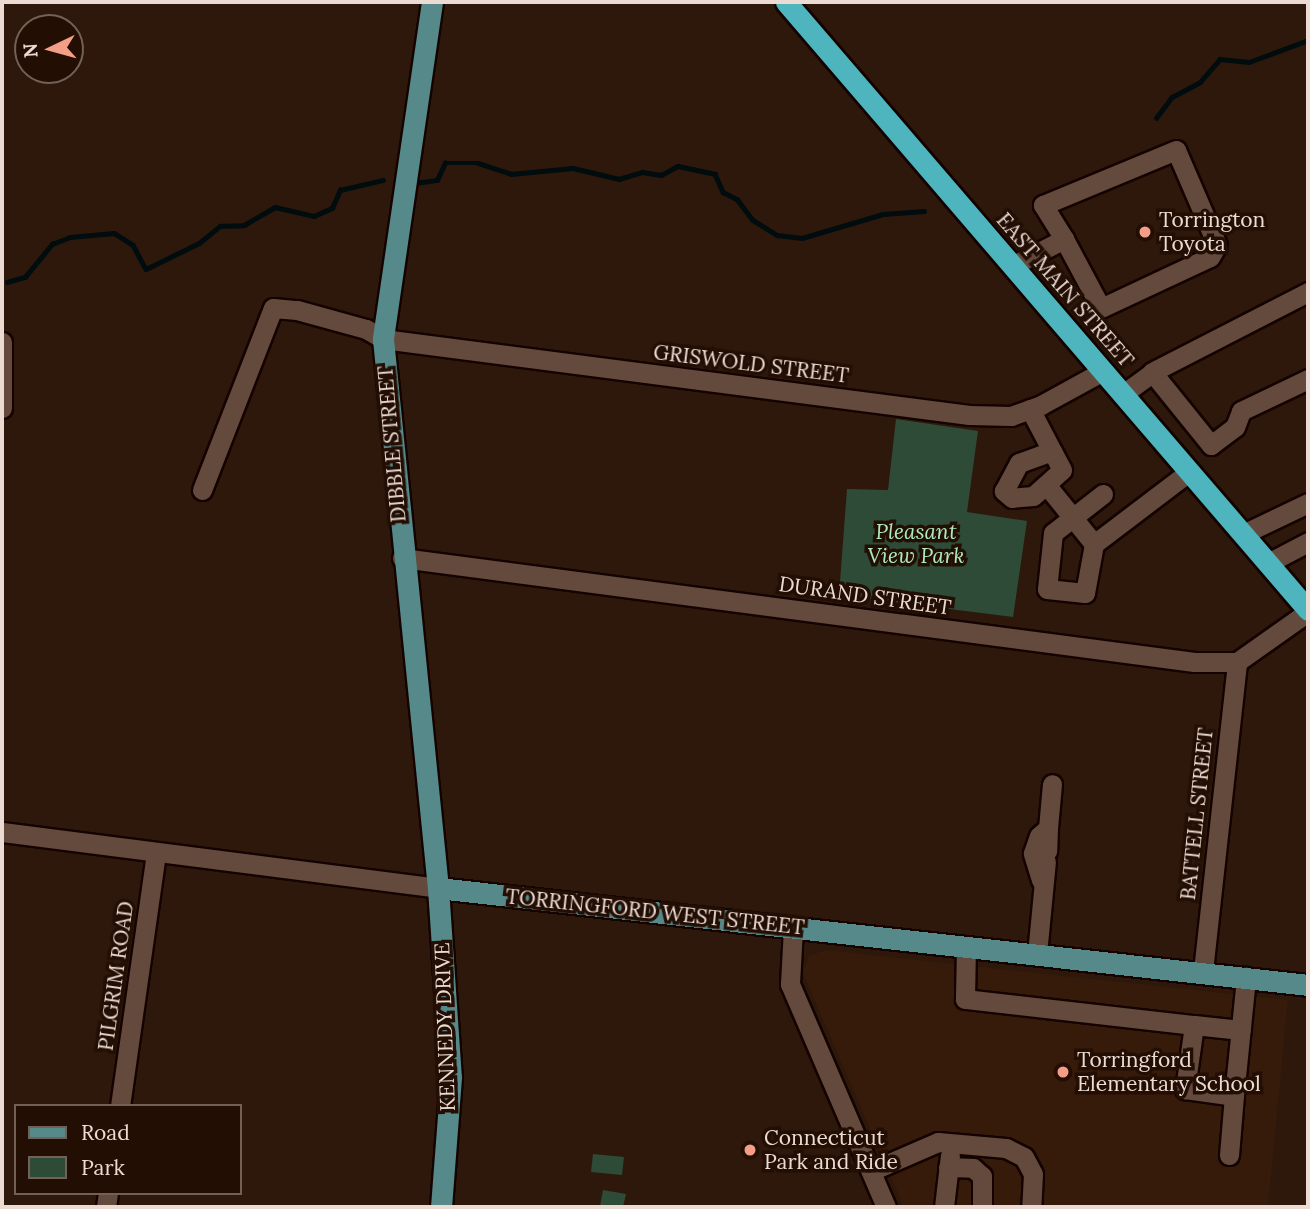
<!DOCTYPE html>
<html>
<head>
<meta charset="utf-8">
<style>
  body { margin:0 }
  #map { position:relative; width:1310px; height:1209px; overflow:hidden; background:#2d180b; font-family:Lora,serif }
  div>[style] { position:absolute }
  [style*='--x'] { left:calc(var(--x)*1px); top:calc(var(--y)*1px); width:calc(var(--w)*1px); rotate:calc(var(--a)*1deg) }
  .built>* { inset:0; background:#361b0a }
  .green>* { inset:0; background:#2e4b37 }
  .stream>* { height:4.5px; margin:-2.25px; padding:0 2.25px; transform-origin:2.25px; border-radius:2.25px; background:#000c0e }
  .roads { filter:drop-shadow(2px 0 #140300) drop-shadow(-2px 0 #140300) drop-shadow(0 2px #140300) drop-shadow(0 -2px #140300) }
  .minor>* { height:19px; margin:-9.5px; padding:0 9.5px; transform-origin:9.5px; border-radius:9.5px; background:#634a3c }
  .major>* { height:21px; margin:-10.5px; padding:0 10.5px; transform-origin:10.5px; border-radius:10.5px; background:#568a8a }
  .highway>* { height:21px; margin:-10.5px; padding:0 10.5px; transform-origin:10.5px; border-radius:10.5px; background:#4eb4be }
  .dots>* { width:19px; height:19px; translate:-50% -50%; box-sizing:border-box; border:4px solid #230e04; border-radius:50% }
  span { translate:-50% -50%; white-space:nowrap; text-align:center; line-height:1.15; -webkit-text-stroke:7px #230e04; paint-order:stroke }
  .poi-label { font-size:21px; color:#ebdbd3 }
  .left { translate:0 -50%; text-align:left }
  .street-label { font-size:21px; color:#ebdbd3 }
  .park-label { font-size:21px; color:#adeabf; font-style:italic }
  .frame { position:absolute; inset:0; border:4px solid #ebdbd3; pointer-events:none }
  .legend { position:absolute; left:14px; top:1104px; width:228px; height:91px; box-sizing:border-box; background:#230e04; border:2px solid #736057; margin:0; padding:9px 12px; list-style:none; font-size:21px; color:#ebdbd3 }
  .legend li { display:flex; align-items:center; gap:14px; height:35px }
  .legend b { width:35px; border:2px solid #736057 }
  .north { position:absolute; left:14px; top:14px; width:70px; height:70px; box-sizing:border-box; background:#230e04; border:2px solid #736057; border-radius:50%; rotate:265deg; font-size:19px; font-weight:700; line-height:28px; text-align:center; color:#ebdbd3 }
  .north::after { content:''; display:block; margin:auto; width:24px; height:32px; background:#f49e88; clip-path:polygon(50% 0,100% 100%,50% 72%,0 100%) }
</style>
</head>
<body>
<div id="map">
  <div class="built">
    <i style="clip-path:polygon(825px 950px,1288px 1000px,1268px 1207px,904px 1207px,803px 973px,809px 956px)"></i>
  </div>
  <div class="green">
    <i style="clip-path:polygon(896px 419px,978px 431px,967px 512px,1027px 521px,1013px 617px,839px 595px,847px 489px,888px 490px)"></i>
    <i style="clip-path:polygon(593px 1154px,624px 1157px,622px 1175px,591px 1172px)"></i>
    <i style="clip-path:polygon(603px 1190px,626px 1194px,623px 1207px,600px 1206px)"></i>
  </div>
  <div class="stream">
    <i style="--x:1156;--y:118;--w:26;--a:-53"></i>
    <i style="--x:1172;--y:97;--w:32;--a:-28"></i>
    <i style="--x:1200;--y:82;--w:30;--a:-49"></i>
    <i style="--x:1220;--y:59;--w:29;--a:6"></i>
    <i style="--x:1249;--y:62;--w:63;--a:-20.4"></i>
    <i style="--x:415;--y:183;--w:22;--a:-8"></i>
    <i style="--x:437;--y:180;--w:19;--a:-65"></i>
    <i style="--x:445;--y:163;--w:33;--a:0"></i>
    <i style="--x:478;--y:163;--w:35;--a:18"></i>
    <i style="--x:511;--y:174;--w:62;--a:-5.5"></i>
    <i style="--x:573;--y:168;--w:47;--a:13.4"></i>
    <i style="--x:619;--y:179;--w:24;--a:-17"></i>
    <i style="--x:642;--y:172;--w:19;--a:9"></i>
    <i style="--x:661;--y:175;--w:19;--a:-28"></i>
    <i style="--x:678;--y:166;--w:38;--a:12"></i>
    <i style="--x:715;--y:174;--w:20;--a:66"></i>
    <i style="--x:723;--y:192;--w:16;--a:27"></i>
    <i style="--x:737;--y:199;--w:26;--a:53"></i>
    <i style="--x:753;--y:220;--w:28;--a:32"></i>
    <i style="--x:777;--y:235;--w:25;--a:7"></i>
    <i style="--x:802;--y:238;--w:84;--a:-16.5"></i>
    <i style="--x:883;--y:214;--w:41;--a:-4.2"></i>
    <i style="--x:7;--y:282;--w:19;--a:-16"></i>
    <i style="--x:25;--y:277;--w:43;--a:-50.7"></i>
    <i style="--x:52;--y:244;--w:19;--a:-21"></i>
    <i style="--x:70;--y:237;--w:44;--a:-5.2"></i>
    <i style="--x:114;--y:233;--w:22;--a:32"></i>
    <i style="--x:133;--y:245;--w:27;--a:62"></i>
    <i style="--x:146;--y:269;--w:59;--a:-26.1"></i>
    <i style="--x:199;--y:243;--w:27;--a:-39"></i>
    <i style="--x:220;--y:226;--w:24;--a:-2"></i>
    <i style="--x:244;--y:225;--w:36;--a:-30"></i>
    <i style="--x:275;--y:207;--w:40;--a:13"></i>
    <i style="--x:314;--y:216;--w:20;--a:-24"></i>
    <i style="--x:332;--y:208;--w:20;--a:-66"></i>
    <i style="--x:340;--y:190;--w:44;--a:-13.1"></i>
  </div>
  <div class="roads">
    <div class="minor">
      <i style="--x:1012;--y:266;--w:59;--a:-27.4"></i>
      <i style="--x:1064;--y:239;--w:78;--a:61.8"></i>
      <i style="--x:1101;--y:308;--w:120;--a:-25.1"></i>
      <i style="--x:1210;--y:257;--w:14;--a:-60"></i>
      <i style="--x:1217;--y:245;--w:103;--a:-113.3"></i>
      <i style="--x:1176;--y:150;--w:144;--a:157.5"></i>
      <i style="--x:1043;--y:205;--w:40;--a:58"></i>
      <i style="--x:2;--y:342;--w:66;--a:90"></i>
      <i style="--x:1152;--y:372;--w:94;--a:51.1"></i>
      <i style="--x:1211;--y:445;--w:30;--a:-37"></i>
      <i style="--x:1235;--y:427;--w:17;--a:-69"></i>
      <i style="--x:1241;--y:411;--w:74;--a:-25.5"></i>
      <i style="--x:1123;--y:394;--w:41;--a:-36"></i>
      <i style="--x:1156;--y:370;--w:171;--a:-27.2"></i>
      <i style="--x:1030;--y:409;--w:47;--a:62.4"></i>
      <i style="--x:1052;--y:451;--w:21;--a:62"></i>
      <i style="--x:1062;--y:470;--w:39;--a:138"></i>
      <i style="--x:1033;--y:496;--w:21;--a:175"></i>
      <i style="--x:1012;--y:498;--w:11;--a:-139"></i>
      <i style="--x:1004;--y:491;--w:32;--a:-62"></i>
      <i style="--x:1019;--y:463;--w:35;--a:-20"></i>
      <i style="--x:1048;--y:487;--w:73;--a:51.1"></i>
      <i style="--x:202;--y:490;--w:195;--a:-68.7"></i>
      <i style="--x:273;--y:308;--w:24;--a:5"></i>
      <i style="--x:297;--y:310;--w:72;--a:15.4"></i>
      <i style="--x:366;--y:329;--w:20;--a:30"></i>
      <i style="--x:383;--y:339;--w:591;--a:7.39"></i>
      <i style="--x:969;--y:415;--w:42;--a:1.4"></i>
      <i style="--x:1011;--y:416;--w:32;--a:-20"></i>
      <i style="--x:1041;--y:405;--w:71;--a:-28.7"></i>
      <i style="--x:1103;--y:494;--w:63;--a:142"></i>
      <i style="--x:1053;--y:533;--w:56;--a:96.1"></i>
      <i style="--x:1047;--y:589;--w:38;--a:6"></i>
      <i style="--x:1085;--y:593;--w:50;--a:-79.6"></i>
      <i style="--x:1094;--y:544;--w:119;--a:-37.2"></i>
      <i style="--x:1243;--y:534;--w:72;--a:-25.5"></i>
      <i style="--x:402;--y:558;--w:799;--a:7.48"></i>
      <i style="--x:1194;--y:662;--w:43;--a:0"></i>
      <i style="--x:1237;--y:662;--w:87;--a:-35.2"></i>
      <i style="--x:1268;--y:563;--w:45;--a:-27.7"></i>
      <i style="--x:1048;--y:828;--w:44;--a:-84.8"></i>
      <i style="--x:2;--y:832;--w:440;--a:7.3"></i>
      <i style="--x:1041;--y:880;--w:28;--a:-107"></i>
      <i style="--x:1033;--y:853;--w:18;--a:-71"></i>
      <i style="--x:1039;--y:836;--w:12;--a:-42"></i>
      <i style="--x:1048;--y:828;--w:23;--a:92"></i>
      <i style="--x:793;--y:928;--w:56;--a:93.1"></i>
      <i style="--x:790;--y:984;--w:243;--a:66.7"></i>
      <i style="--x:966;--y:946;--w:53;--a:91.1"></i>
      <i style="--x:965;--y:999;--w:230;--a:6.5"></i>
      <i style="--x:1194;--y:1025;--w:65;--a:98"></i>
      <i style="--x:1185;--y:1089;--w:49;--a:8.1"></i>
      <i style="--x:1234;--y:1096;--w:120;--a:-84.2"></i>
      <i style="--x:1037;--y:954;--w:93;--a:-84.5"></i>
      <i style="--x:1203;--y:971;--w:311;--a:-83.7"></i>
      <i style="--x:1194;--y:1025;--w:47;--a:6.1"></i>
      <i style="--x:120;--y:1106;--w:256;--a:-81.9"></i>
      <i style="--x:1229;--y:1155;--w:59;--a:-85.2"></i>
      <i style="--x:948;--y:1167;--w:25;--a:2"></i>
      <i style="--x:973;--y:1168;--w:12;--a:42"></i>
      <i style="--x:982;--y:1176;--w:31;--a:90"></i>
      <i style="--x:871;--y:1171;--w:73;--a:-23.4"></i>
      <i style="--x:938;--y:1142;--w:68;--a:5"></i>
      <i style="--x:1006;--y:1148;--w:20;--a:27"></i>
      <i style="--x:1024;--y:1157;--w:19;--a:62"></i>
      <i style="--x:1033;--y:1174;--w:33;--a:93"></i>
      <i style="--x:106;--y:1207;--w:14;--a:-82"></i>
      <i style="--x:944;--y:1207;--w:52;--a:-83.4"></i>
    </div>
    <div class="major">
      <i style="--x:432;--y:2;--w:341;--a:98.3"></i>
      <i style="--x:383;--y:339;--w:552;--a:84.28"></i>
      <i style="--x:438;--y:888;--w:189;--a:86.1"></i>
      <i style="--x:451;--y:1077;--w:130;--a:94.4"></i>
      <i style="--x:438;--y:888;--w:875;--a:6.36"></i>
    </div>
    <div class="highway">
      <i style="--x:786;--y:2;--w:801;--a:49.35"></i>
    </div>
  </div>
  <div class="dots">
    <i style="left:1145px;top:232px;background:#f49e88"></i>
    <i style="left:1063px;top:1072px;background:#f49e88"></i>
    <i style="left:750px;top:1150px;background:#f49e88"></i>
  </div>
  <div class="poi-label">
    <span class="left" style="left:1159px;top:232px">Torrington<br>Toyota</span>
    <span class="left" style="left:1077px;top:1072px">Torringford<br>Elementary School</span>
    <span class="left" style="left:764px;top:1150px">Connecticut<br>Park and Ride</span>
  </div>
  <div class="street-label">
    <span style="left:1065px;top:290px;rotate:49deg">EAST MAIN STREET</span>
    <span style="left:751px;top:364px;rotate:7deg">GRISWOLD STREET</span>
    <span style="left:392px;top:444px;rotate:-95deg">DIBBLE STREET</span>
    <span style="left:865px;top:596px;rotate:8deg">DURAND STREET</span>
    <span style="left:1197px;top:814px;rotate:-84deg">BATTELL STREET</span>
    <span style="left:655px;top:912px;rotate:6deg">TORRINGFORD WEST STREET</span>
    <span style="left:116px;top:976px;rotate:-82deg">PILGRIM ROAD</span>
    <span style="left:445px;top:1027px;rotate:-92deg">KENNEDY DRIVE</span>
  </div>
  <div class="park-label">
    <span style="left:916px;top:544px">Pleasant<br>View Park</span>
  </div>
  <div class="frame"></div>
  <ul class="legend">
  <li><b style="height:9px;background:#568a8a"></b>Road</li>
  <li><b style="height:19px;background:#2e4b37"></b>Park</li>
  </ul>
  <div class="north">N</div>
</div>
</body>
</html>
